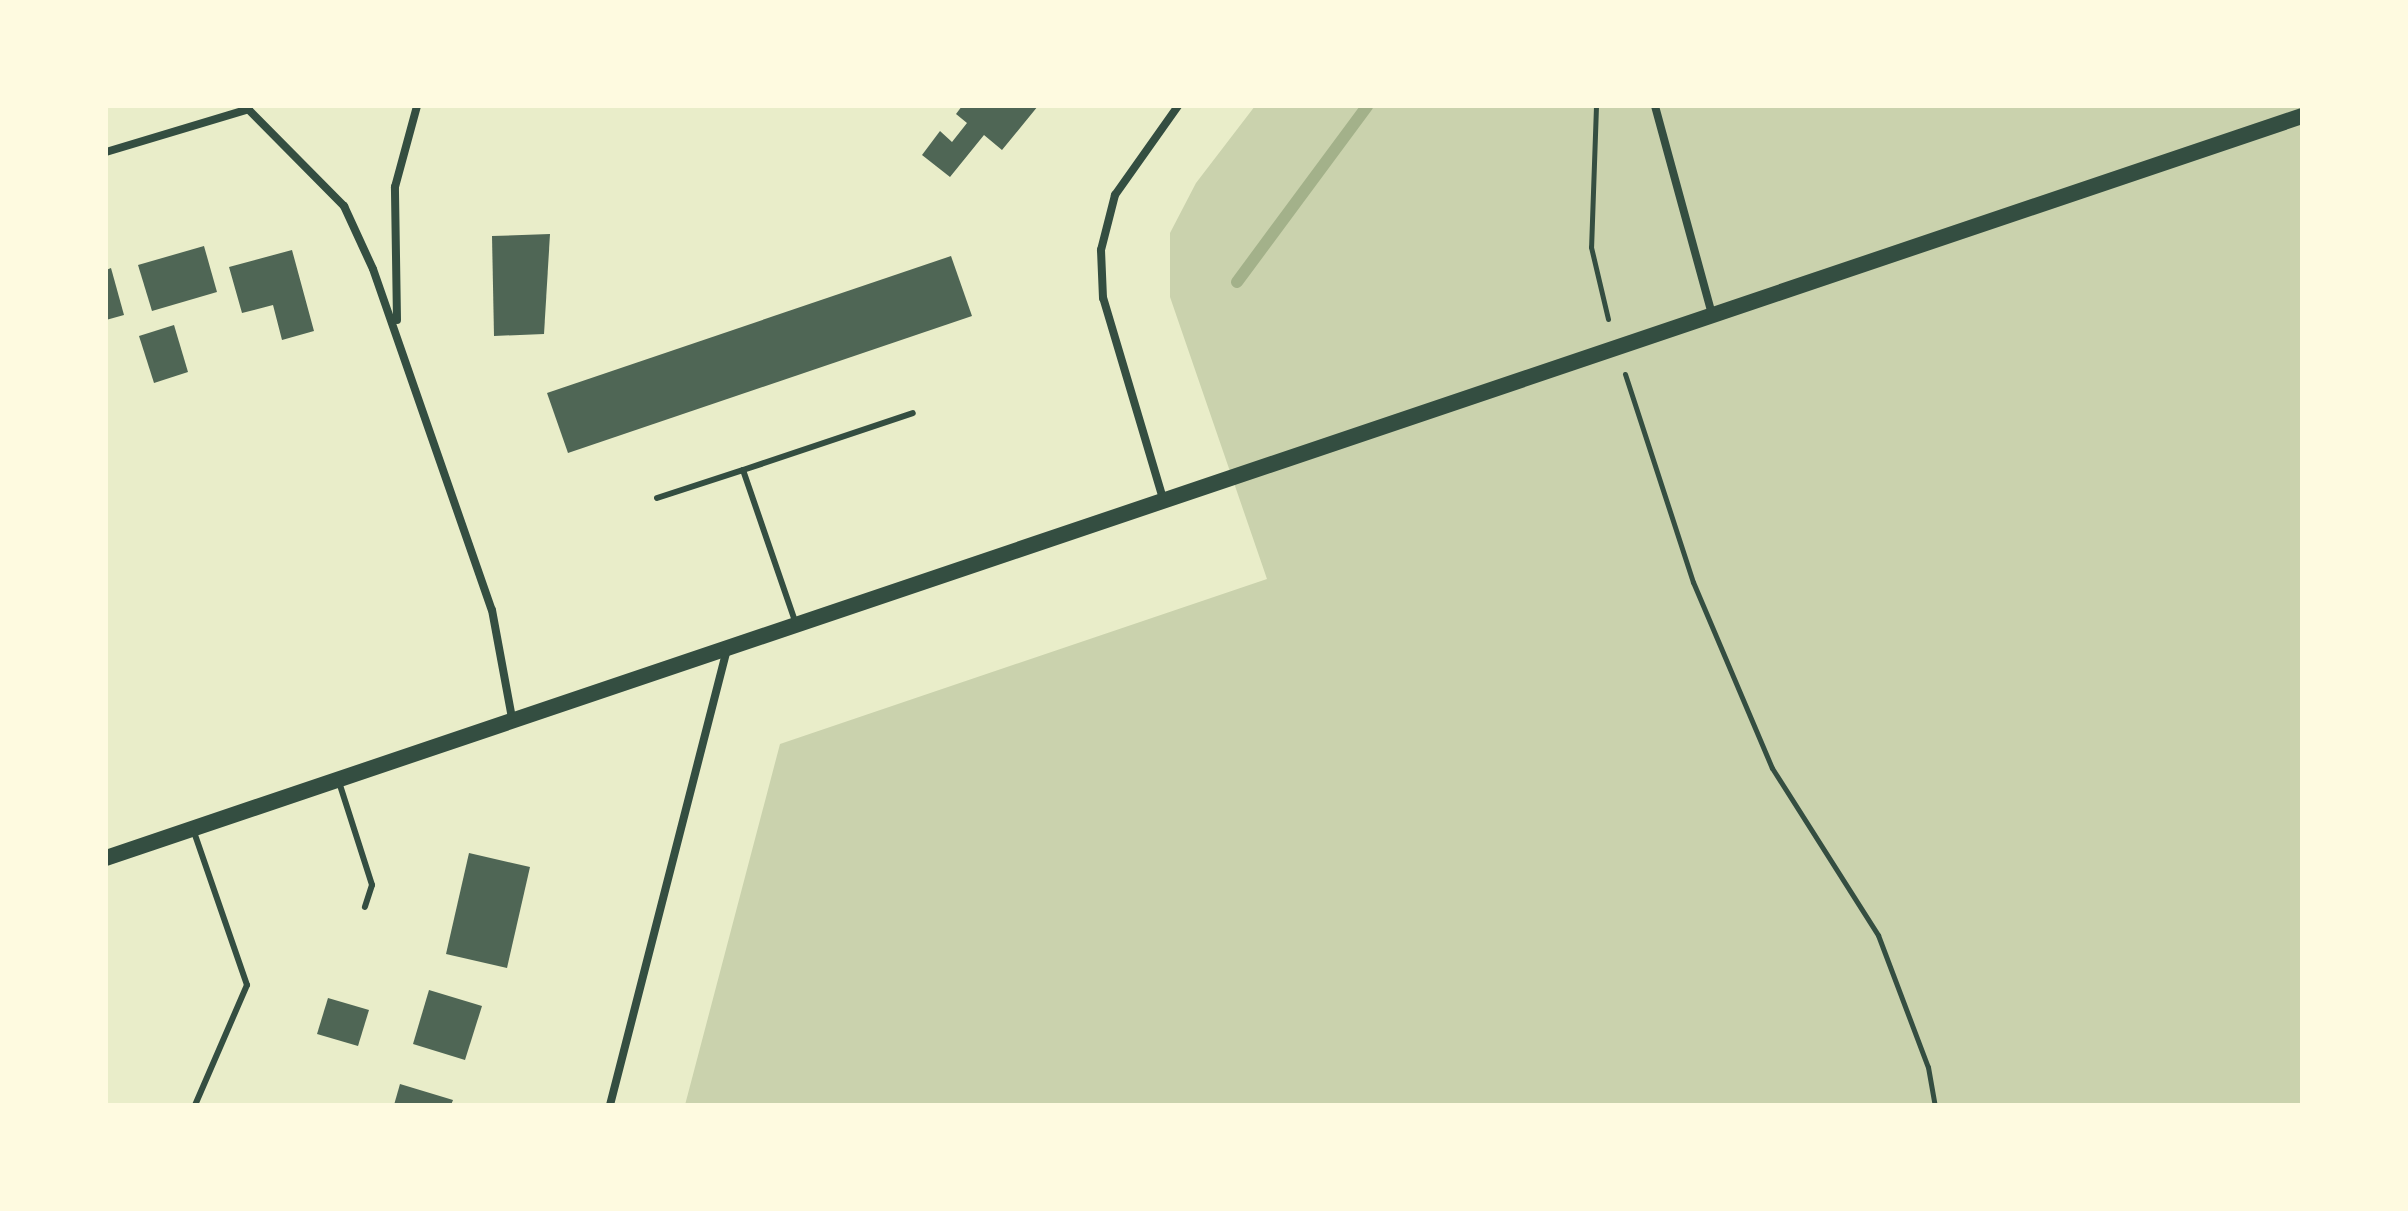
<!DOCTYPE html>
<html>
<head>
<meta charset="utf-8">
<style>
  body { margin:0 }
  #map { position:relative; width:2408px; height:1211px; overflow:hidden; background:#e9edc9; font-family:"Archivo Narrow",sans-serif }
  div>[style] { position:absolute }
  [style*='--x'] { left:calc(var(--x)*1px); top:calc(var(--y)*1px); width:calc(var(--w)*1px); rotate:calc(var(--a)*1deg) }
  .green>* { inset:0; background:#cad2ad }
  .stream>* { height:12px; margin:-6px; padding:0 6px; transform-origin:6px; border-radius:6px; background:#a3b18a }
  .building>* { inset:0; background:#4f6655 }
  .path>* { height:5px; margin:-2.5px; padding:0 2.5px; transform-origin:2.5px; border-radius:2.5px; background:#344e41 }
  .service>* { height:6px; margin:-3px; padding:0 3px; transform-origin:3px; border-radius:3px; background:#344e41 }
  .minor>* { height:8px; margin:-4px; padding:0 4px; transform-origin:4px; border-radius:4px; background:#344e41 }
  .secondary>* { height:16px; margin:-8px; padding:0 8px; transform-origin:8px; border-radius:8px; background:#344e41 }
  span { translate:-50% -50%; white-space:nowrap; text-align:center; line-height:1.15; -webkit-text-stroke:7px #fefae0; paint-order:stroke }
  .frame { position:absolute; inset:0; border:108px solid #fefae0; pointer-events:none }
</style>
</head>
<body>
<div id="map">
  <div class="green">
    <i style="clip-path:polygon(1255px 106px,2302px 106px,2302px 1105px,685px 1105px,780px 744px,1267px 579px,1170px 297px,1170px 233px,1196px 183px)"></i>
  </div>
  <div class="stream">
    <i style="--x:1237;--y:282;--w:219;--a:-53.5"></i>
  </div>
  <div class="building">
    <i style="clip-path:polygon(962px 106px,1038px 106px,1002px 150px,984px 135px,950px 177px,922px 155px,940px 131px,952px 142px,967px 123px,956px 114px)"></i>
    <i style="clip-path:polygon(550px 234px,544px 334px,494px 336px,492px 236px)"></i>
    <i style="clip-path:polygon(204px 246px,217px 292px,152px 311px,138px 265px)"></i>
    <i style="clip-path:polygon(292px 250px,314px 331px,282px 340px,273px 305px,242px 313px,229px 267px)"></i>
    <i style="clip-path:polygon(951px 256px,972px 316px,568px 453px,547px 393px)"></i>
    <i style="clip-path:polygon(111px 268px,124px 315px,106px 320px,106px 270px)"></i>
    <i style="clip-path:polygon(174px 325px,188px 372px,154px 383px,139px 336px)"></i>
    <i style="clip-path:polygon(469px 853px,530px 867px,507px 968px,446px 954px)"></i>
    <i style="clip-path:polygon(429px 990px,482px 1006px,465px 1060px,413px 1044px)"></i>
    <i style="clip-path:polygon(328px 998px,369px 1010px,358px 1046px,317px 1034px)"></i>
    <i style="clip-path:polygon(400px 1084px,453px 1100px,451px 1105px,394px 1105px)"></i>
  </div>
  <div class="path">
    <i style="--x:1596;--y:106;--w:141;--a:92"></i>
    <i style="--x:1591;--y:247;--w:74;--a:76.7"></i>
    <i style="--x:1625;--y:374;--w:219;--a:71.9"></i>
    <i style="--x:1693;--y:582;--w:202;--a:67"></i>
    <i style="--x:1772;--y:768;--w:198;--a:57.6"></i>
    <i style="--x:1878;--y:935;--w:141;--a:69.3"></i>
    <i style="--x:1928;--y:1067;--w:39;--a:80"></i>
  </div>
  <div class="service">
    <i style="--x:743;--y:470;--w:179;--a:-18.5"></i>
    <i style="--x:657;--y:498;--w:90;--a:-18"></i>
    <i style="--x:743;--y:470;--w:163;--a:71"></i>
    <i style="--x:339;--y:782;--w:108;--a:72.2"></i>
    <i style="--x:372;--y:885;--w:23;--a:108"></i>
    <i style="--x:194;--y:832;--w:162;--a:70.9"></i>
    <i style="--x:247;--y:985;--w:131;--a:113.4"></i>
  </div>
  <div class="minor">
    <i style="--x:245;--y:106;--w:141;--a:45.3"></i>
    <i style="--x:344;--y:206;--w:69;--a:65.3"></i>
    <i style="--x:373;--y:269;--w:361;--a:70.8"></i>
    <i style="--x:492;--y:610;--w:110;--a:79.5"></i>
    <i style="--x:1655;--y:106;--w:217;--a:74.7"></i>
    <i style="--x:106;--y:152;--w:149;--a:-16.7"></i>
    <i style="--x:397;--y:320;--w:133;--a:-90.9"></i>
    <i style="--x:395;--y:187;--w:84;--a:-74.8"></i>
    <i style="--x:1164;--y:502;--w:213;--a:-106.6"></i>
    <i style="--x:1103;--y:298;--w:48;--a:-92.4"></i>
    <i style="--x:1101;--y:250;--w:57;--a:-75.7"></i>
    <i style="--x:1115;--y:195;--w:109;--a:-54.7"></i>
    <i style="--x:610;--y:1105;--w:473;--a:-75.6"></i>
  </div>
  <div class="secondary">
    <i style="--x:106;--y:858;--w:2318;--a:-18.67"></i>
  </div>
  <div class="frame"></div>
</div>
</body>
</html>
